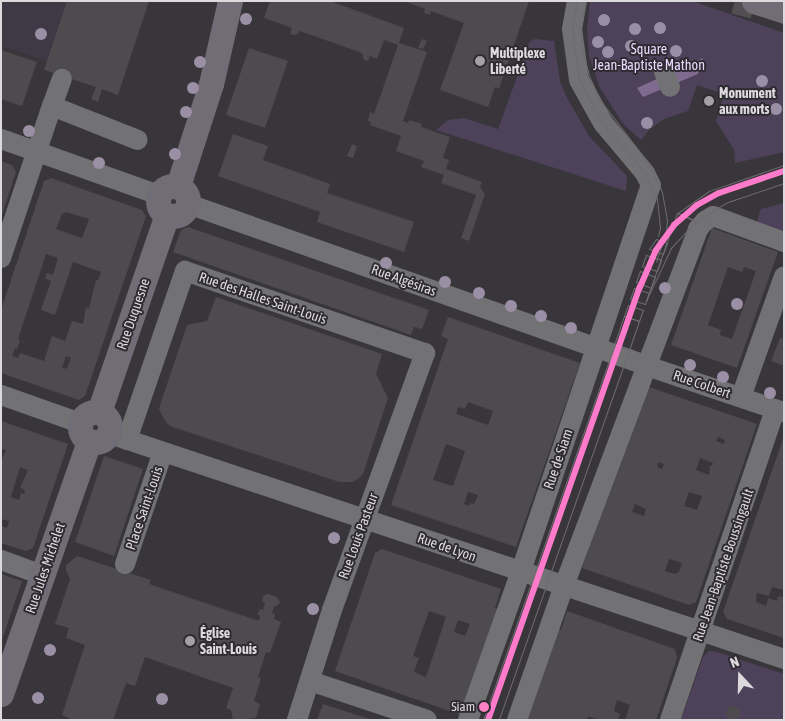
<!DOCTYPE html>
<html>
<head>
<meta charset="utf-8">
<style>
  body { margin:0 }
  #map { position:relative; width:785px; height:721px; overflow:hidden; background:#38363a; font-family:"Asap Condensed",sans-serif }
  div>[style] { position:absolute }
  [style*='--x'] { left:calc(var(--x)*1px); top:calc(var(--y)*1px); width:calc(var(--w)*1px); rotate:calc(var(--a)*1deg) }
  .built>* { inset:0; background:#3e3944 }
  .green>* { inset:0; background:#4e415a }
  .water>* { inset:0; background:#7f6b90 }
  .building>* { inset:0; background:#4d4b4e }
  .round { border-radius:50% }
  .minor-tunnel>* { height:20px; margin-top:-10px; transform-origin:0; background:repeating-linear-gradient(90deg,#514f52 0 20px,transparent 0 30px) }
  .minor>* { height:20px; margin:-10px; padding:0 10px; transform-origin:10px; border-radius:10px; background:#727173 }
  .major>* { height:25px; margin:-12.5px; padding:0 12.5px; transform-origin:12.5px; border-radius:12.5px; background:#716d76 }
  .major>.ring { margin:-12.5px; padding:0; box-sizing:content-box; background:none; border:25px solid #716d76; border-radius:50% }
  .tram>* { height:1px; margin:-0.5px; padding:0 0.5px; transform-origin:0.5px; border-radius:0.5px; background:#6e6c6e }
  .tram-1>* { height:6px; margin:-3px; padding:0 3px; transform-origin:3px; border-radius:3px; background:#fe7acb }
  .trees>* { width:12px; height:12px; margin:-6px; border-radius:50%; background:#9b8fa6 }
  .dots>* { width:14px; height:14px; translate:-50% -50%; box-sizing:border-box; border:2px solid #2e2b31; border-radius:50% }
  span { translate:-50% -50%; white-space:nowrap; text-align:center; line-height:1.15; -webkit-text-stroke:4px #2e2b31; paint-order:stroke }
  .bus-label { font-size:13px; color:#dcdadd }
  .right { translate:-100% -50%; text-align:right }
  .park-label { font-size:14px; color:#ecd8ff }
  .poi-label { font-size:14px; color:#dcdadd; font-weight:700 }
  .left { translate:0 -50%; text-align:left }
  .street-label { font-size:14px; color:#dcdadd }
  .frame { position:absolute; inset:0; border:2px solid #dcdadd; pointer-events:none }
  .north { position:absolute; left:715px; top:651px; width:50px; height:50px; -webkit-text-stroke:4px #2e2b31; paint-order:stroke; rotate:339deg; font-size:14px; font-weight:700; line-height:20px; text-align:center; color:#dcdadd }
  .north::after { content:''; display:block; margin:auto; width:18px; height:22px; background:#dcdadd; clip-path:polygon(50% 0,100% 100%,50% 72%,0 100%) }
</style>
</head>
<body>
<div id="map">
  <div class="built">
    <i style="clip-path:polygon(1px 1px,67px 1px,47px 61px,1px 46px)"></i>
  </div>
  <div class="green">
    <i style="clip-path:polygon(590px 1px,692px 1px,784px 33px,784px 152px,735px 163px,734px 150px,716px 121px,724px 94px,697px 85px,688px 111px,664px 119px,650px 129px,641px 140px,624px 125px,600px 88px,589px 56px,587px 28px)"></i>
    <i style="clip-path:polygon(535px 39px,554px 41px,560px 81px,566px 96px,589px 136px,627px 176px,626px 191px,436px 130px,448px 120px,464px 118px,498px 129px,530px 41px)"></i>
    <i style="clip-path:polygon(784px 203px,784px 233px,756px 224px,761px 209px)"></i>
    <i style="clip-path:polygon(709px 651px,714px 651px,784px 674px,784px 720px,681px 720px,703px 657px)"></i>
  </div>
  <div class="water">
    <i style="clip-path:polygon(703px 58px,698px 74px,643px 97px,637px 88px)"></i>
  </div>
  <div class="building">
    <i style="clip-path:polygon(67px 1px,149px 1px,118px 95px,102px 89px,98px 102px,91px 99px,96px 87px,44px 70px)"></i>
    <i style="clip-path:polygon(270px 1px,330px 1px,404px 28px,399px 43px,427px 52px,403px 121px,408px 123px,409px 120px,422px 124px,421px 127px,450px 137px,443px 158px,449px 160px,446px 169px,482px 182px,480px 187px,485px 194px,469px 241px,461px 238px,476px 195px,441px 183px,444px 175px,421px 167px,424px 161px,396px 151px,401px 136px,370px 125px,371px 122px,368px 121px,370px 112px,374px 114px,398px 45px,384px 40px,377px 59px,370px 56px,368px 61px,364px 60px,362px 53px,300px 31px,296px 35px,290px 34px,292px 28px,264px 18px)"></i>
    <i style="clip-path:polygon(405px 1px,529px 1px,499px 89px,495px 87px,488px 107px,440px 90px,464px 23px,431px 11px,430px 15px,424px 13px,425px 9px)"></i>
    <i style="clip-path:polygon(422px 39px,427px 41px,423px 49px,418px 48px)"></i>
    <i style="clip-path:polygon(249px 48px,288px 61px,265px 128px,226px 115px)"></i>
    <i style="clip-path:polygon(1px 50px,37px 62px,22px 106px,1px 99px)"></i>
    <i style="clip-path:polygon(233px 134px,268px 146px,263px 160px,330px 184px,327px 193px,414px 222px,404px 252px,317px 222px,320px 212px,218px 176px)"></i>
    <i style="clip-path:polygon(352px 144px,357px 146px,353px 158px,347px 156px)"></i>
    <i style="clip-path:polygon(1px 161px,12px 165px,16px 172px,2px 215px)"></i>
    <i style="clip-path:polygon(evenodd,51px 178px,142px 210px,146px 216px,85px 396px,79px 400px,1px 373px,1px 310px,44px 181px,51px 178px,66px 212px,89px 219px,82px 238px,56px 229px,62px 214px,66px 212px,51px 178px,46px 254px,58px 258px,53px 275px,47px 273px,45px 278px,51px 281px,41px 310px,55px 315px,73px 262px,101px 272px,98px 280px,96px 280px,89px 308px,86px 307px,83px 324px,72px 321px,65px 341px,52px 336px,44px 361px,20px 353px,18px 358px,12px 356px,15px 348px,17px 349px,20px 340px,18px 339px,46px 254px,51px 178px,66px 356px,71px 358px,68px 366px,65px 369px,62px 368px,66px 356px)"></i>
    <i style="clip-path:polygon(188px 227px,429px 310px,422px 329px,414px 327px,411px 335px,173px 252px,181px 230px)"></i>
    <i style="clip-path:polygon(evenodd,712px 228px,778px 252px,737px 368px,671px 345px,712px 228px,728px 267px,742px 272px,744px 267px,756px 271px,732px 339px,720px 335px,721px 330px,708px 325px,728px 267px)"></i>
    <i style="clip-path:polygon(216px 297px,382px 354px,376px 374px,388px 398px,363px 474px,358px 479px,352px 482px,339px 482px,170px 426px,165px 421px,159px 409px,161px 402px,187px 325px,207px 321px)"></i>
    <i style="clip-path:polygon(evenodd,448px 317px,580px 363px,516px 547px,391px 505px,448px 339px,441px 336px,448px 317px,468px 402px,493px 411px,488px 425px,456px 414px,458px 407px,465px 409px,468px 402px,448px 317px,446px 444px,465px 451px,453px 486px,433px 480px,446px 444px,448px 317px,468px 492px,478px 495px,474px 504px,470px 503px,469px 506px,464px 504px,468px 492px)"></i>
    <i style="clip-path:polygon(780px 338px,784px 339px,784px 366px,771px 361px)"></i>
    <i style="clip-path:polygon(evenodd,646px 386px,757px 424px,696px 602px,689px 605px,582px 568px,646px 386px,718px 437px,725px 440px,724px 444px,716px 441px,718px 437px,646px 386px,700px 458px,713px 463px,712px 466px,710px 465px,709px 475px,696px 470px,700px 458px,646px 386px,659px 462px,664px 464px,662px 469px,657px 467px,659px 462px,646px 386px,689px 492px,702px 496px,697px 510px,684px 506px,689px 492px,646px 386px,635px 504px,646px 509px,644px 516px,632px 512px,635px 504px,646px 386px,669px 559px,682px 563px,679px 572px,675px 574px,665px 571px,669px 559px)"></i>
    <i style="clip-path:polygon(evenodd,1px 421px,68px 444px,33px 548px,26px 551px,1px 543px,1px 526px,7px 528px,9px 521px,1px 519px,1px 461px,6px 450px,1px 449px,1px 421px,20px 467px,28px 470px,20px 488px,25px 490px,24px 494px,21px 493px,19px 500px,11px 497px,20px 467px)"></i>
    <i style="clip-path:polygon(783px 439px,784px 590px,772px 587px,769px 596px,757px 593px,756px 598px,756px 602px,766px 606px,768px 598px,777px 601px,778px 596px,784px 598px,784px 638px,727px 619px,723px 612px)"></i>
    <i style="clip-path:polygon(104px 456px,143px 469px,114px 556px,75px 542px)"></i>
    <i style="clip-path:polygon(evenodd,382px 549px,501px 589px,495px 608px,502px 611px,461px 715px,335px 671px,375px 553px,382px 549px,429px 611px,446px 617px,426px 677px,414px 672px,419px 658px,413px 656px,429px 611px,382px 549px,458px 620px,470px 624px,465px 636px,454px 632px,458px 620px)"></i>
    <i style="clip-path:polygon(77px 556px,151px 580px,149px 584px,259px 621px,260px 616px,257px 614px,260px 609px,263px 610px,265px 602px,262px 602px,263px 596px,268px 594px,277px 597px,280px 602px,277px 606px,274px 606px,272px 613px,275px 614px,274px 619px,281px 622px,270px 653px,266px 652px,258px 677px,261px 678px,254px 701px,260px 704px,256px 718px,233px 720px,231px 710px,226px 708px,233px 688px,145px 657px,135px 686px,126px 683px,113px 720px,69px 720px,69px 718px,62px 715px,85px 645px,66px 638px,69px 628px,55px 624px,70px 579px,66px 570px,66px 565px)"></i>
    <i style="clip-path:polygon(1px 574px,22px 581px,2px 640px,1px 640px)"></i>
    <i style="clip-path:polygon(567px 611px,675px 649px,677px 658px,656px 720px,625px 720px,630px 705px,617px 700px,614px 711px,620px 714px,618px 720px,600px 720px,588px 716px,587px 720px,521px 720px,553px 628px,561px 630px)"></i>
    <i style="clip-path:polygon(323px 704px,369px 719px,369px 720px,317px 720px)"></i>
    <i class="round" style="left:726px;top:706px;width:14px;height:14px"></i>
  </div>
  <div class="minor-tunnel">
    <i style="--x:741;--y:16;--w:16;--a:-75"></i>
  </div>
  <div class="minor">
    <i style="--x:664;--y:72;--w:16;--a:68"></i>
    <i style="--x:52;--y:106;--w:29;--a:-70"></i>
    <i style="--x:1;--y:139;--w:168;--a:19.5"></i>
    <i style="--x:188;--y:204;--w:487;--a:19.4"></i>
    <i style="--x:647;--y:366;--w:145;--a:18.6"></i>
    <i style="--x:1;--y:258;--w:160;--a:-71.5"></i>
    <i style="--x:52;--y:106;--w:92;--a:21.6"></i>
    <i style="--x:1;--y:395;--w:84;--a:19.5"></i>
    <i style="--x:741;--y:397;--w:128;--a:-70.4"></i>
    <i style="--x:110;--y:434;--w:711;--a:18.46"></i>
    <i style="--x:127;--y:440;--w:179;--a:-71.1"></i>
    <i style="--x:185;--y:271;--w:254;--a:18.9"></i>
    <i style="--x:425;--y:353;--w:273;--a:109.9"></i>
    <i style="--x:332;--y:610;--w:115;--a:107.7"></i>
    <i style="--x:1;--y:560;--w:44;--a:20.1"></i>
    <i style="--x:125;--y:564;--w:118;--a:-71.3"></i>
    <i style="--x:310;--y:681;--w:123;--a:18.4"></i>
    <i style="--x:468;--y:720;--w:158;--a:-70.4"></i>
    <i style="--x:521;--y:571;--w:407;--a:-71.4"></i>
    <i style="--x:651;--y:185;--w:13;--a:-117"></i>
    <i style="--x:645;--y:173;--w:65;--a:-130"></i>
    <i style="--x:603;--y:123;--w:49;--a:-119.2"></i>
    <i style="--x:579;--y:80;--w:51;--a:-97.8"></i>
    <i style="--x:572;--y:29;--w:28;--a:-80"></i>
    <i style="--x:517;--y:720;--w:142;--a:-70.7"></i>
    <i style="--x:564;--y:586;--w:381;--a:-69.4"></i>
    <i style="--x:698;--y:229;--w:11;--a:-49"></i>
    <i style="--x:705;--y:221;--w:9;--a:-32"></i>
    <i style="--x:713;--y:216;--w:76;--a:20.1"></i>
    <i style="--x:670;--y:720;--w:328;--a:-71.3"></i>
  </div>
  <div class="major">
    <i style="--x:754;--y:1;--w:32;--a:18"></i>
    <i class="ring" style="left:158px;top:186px;width:5px;height:5px"></i>
    <i style="--x:178;--y:186;--w:107;--a:-72.1"></i>
    <i style="--x:211;--y:84;--w:85;--a:-77.1"></i>
    <i class="ring" style="left:80px;top:412px;width:5px;height:5px"></i>
    <i style="--x:99;--y:412;--w:208;--a:-71"></i>
    <i style="--x:1;--y:694;--w:267;--a:-70.8"></i>
  </div>
  <div class="tram">
    <i style="--x:577;--y:1;--w:28;--a:100"></i>
    <i style="--x:572;--y:29;--w:51;--a:82.2"></i>
    <i style="--x:579;--y:80;--w:49;--a:60.8"></i>
    <i style="--x:603;--y:123;--w:65;--a:50"></i>
    <i style="--x:645;--y:173;--w:29;--a:65"></i>
    <i style="--x:657;--y:199;--w:29;--a:84"></i>
    <i style="--x:660;--y:228;--w:8;--a:104"></i>
    <i style="--x:585;--y:1;--w:27;--a:98"></i>
    <i style="--x:581;--y:28;--w:26;--a:86"></i>
    <i style="--x:583;--y:54;--w:25;--a:74"></i>
    <i style="--x:590;--y:78;--w:24;--a:66"></i>
    <i style="--x:600;--y:100;--w:81;--a:52.6"></i>
    <i style="--x:649;--y:164;--w:31;--a:65"></i>
    <i style="--x:662;--y:192;--w:27;--a:80"></i>
    <i style="--x:667;--y:219;--w:12;--a:95"></i>
    <i style="--x:666;--y:231;--w:32;--a:108"></i>
    <i style="--x:784;--y:165;--w:79;--a:160.9"></i>
    <i style="--x:709;--y:191;--w:39;--a:145"></i>
    <i style="--x:677;--y:213;--w:21;--a:23"></i>
    <i style="--x:696;--y:221;--w:37;--a:-31"></i>
    <i style="--x:728;--y:202;--w:59;--a:-18.7"></i>
    <i style="--x:677;--y:213;--w:21;--a:23"></i>
    <i style="--x:696;--y:221;--w:37;--a:133"></i>
    <i style="--x:671;--y:248;--w:59;--a:115.3"></i>
    <i style="--x:646;--y:301;--w:93;--a:-70.6"></i>
    <i style="--x:656;--y:239;--w:12;--a:20"></i>
    <i style="--x:667;--y:243;--w:12;--a:110"></i>
    <i style="--x:663;--y:254;--w:15;--a:-160"></i>
    <i style="--x:649;--y:249;--w:12;--a:-55"></i>
    <i style="--x:646;--y:255;--w:16;--a:18"></i>
    <i style="--x:661;--y:260;--w:12;--a:110"></i>
    <i style="--x:657;--y:271;--w:16;--a:-162"></i>
    <i style="--x:642;--y:266;--w:12;--a:-70"></i>
    <i style="--x:640;--y:271;--w:16;--a:22"></i>
    <i style="--x:655;--y:277;--w:12;--a:110"></i>
    <i style="--x:651;--y:288;--w:16;--a:-158"></i>
    <i style="--x:636;--y:282;--w:12;--a:-70"></i>
    <i style="--x:634;--y:288;--w:16;--a:18"></i>
    <i style="--x:649;--y:293;--w:12;--a:110"></i>
    <i style="--x:645;--y:304;--w:16;--a:-162"></i>
    <i style="--x:630;--y:299;--w:12;--a:-70"></i>
    <i style="--x:628;--y:305;--w:16;--a:18"></i>
    <i style="--x:643;--y:310;--w:12;--a:110"></i>
    <i style="--x:639;--y:321;--w:16;--a:-162"></i>
    <i style="--x:624;--y:316;--w:12;--a:-70"></i>
    <i style="--x:624;--y:316;--w:16;--a:18"></i>
    <i style="--x:639;--y:321;--w:31;--a:109"></i>
    <i style="--x:629;--y:350;--w:16;--a:-162"></i>
    <i style="--x:614;--y:345;--w:31;--a:-71"></i>
    <i style="--x:483;--y:720;--w:397;--a:-70.7"></i>
    <i style="--x:614;--y:345;--w:16;--a:18"></i>
    <i style="--x:629;--y:350;--w:392;--a:109.4"></i>
  </div>
  <div class="tram-1">
    <i style="--x:488;--y:720;--w:459;--a:-70.7"></i>
    <i style="--x:640;--y:287;--w:40;--a:-66.6"></i>
    <i style="--x:656;--y:250;--w:31;--a:-54"></i>
    <i style="--x:674;--y:225;--w:30;--a:-41"></i>
    <i style="--x:697;--y:205;--w:25;--a:-29"></i>
    <i style="--x:719;--y:193;--w:69;--a:-18.7"></i>
  </div>
  <div class="trees">
    <i style="left:246px;top:19px"></i>
    <i style="left:604px;top:20px"></i>
    <i style="left:660px;top:28px"></i>
    <i style="left:635px;top:29px"></i>
    <i style="left:41px;top:34px"></i>
    <i style="left:598px;top:42px"></i>
    <i style="left:631px;top:46px"></i>
    <i style="left:676px;top:51px"></i>
    <i style="left:608px;top:52px"></i>
    <i style="left:200px;top:62px"></i>
    <i style="left:762px;top:81px"></i>
    <i style="left:193px;top:88px"></i>
    <i style="left:776px;top:109px"></i>
    <i style="left:186px;top:112px"></i>
    <i style="left:647px;top:123px"></i>
    <i style="left:29px;top:131px"></i>
    <i style="left:175px;top:154px"></i>
    <i style="left:99px;top:163px"></i>
    <i style="left:386px;top:263px"></i>
    <i style="left:445px;top:282px"></i>
    <i style="left:665px;top:288px"></i>
    <i style="left:479px;top:293px"></i>
    <i style="left:737px;top:304px"></i>
    <i style="left:511px;top:306px"></i>
    <i style="left:541px;top:316px"></i>
    <i style="left:571px;top:328px"></i>
    <i style="left:690px;top:365px"></i>
    <i style="left:723px;top:377px"></i>
    <i style="left:770px;top:393px"></i>
    <i style="left:334px;top:538px"></i>
    <i style="left:313px;top:609px"></i>
    <i style="left:50px;top:650px"></i>
    <i style="left:38px;top:698px"></i>
    <i style="left:162px;top:699px"></i>
  </div>
  <div class="dots">
    <i style="left:480px;top:61px;background:#a3a1a4"></i>
    <i style="left:709px;top:101px;background:#a3a1a4"></i>
    <i style="left:190px;top:641px;background:#a3a1a4"></i>
    <i style="left:484px;top:707px;background:#ff80c5"></i>
  </div>
  <div class="bus-label">
    <span class="right" style="left:475px;top:707px">Siam</span>
  </div>
  <div class="park-label">
    <span style="left:649px;top:57px">Square<br>Jean-Baptiste Mathon</span>
  </div>
  <div class="poi-label">
    <span class="left" style="left:490px;top:61px">Multiplexe<br>Liberté</span>
    <span class="left" style="left:719px;top:101px">Monument<br>aux morts</span>
    <span class="left" style="left:200px;top:641px">Église<br>Saint-Louis</span>
  </div>
  <div class="street-label">
    <span style="left:404px;top:280px;rotate:20deg">Rue Algésiras</span>
    <span style="left:263px;top:298px;rotate:19deg">Rue des Halles Saint-Louis</span>
    <span style="left:133px;top:314px;rotate:-71deg">Rue Duquesne</span>
    <span style="left:702px;top:384px;rotate:19deg">Rue Colbert</span>
    <span style="left:558px;top:459px;rotate:-71deg">Rue de Siam</span>
    <span style="left:144px;top:508px;rotate:-71deg">Place Saint-Louis</span>
    <span style="left:358px;top:536px;rotate:-70deg">Rue Louis Pasteur</span>
    <span style="left:447px;top:547px;rotate:19deg">Rue de Lyon</span>
    <span style="left:723px;top:565px;rotate:-71deg">Rue Jean-Baptiste Boussingault</span>
    <span style="left:45px;top:568px;rotate:-71deg">Rue Jules Michelet</span>
  </div>
  <div class="frame"></div>
  <div class="north">N</div>
</div>
</body>
</html>
